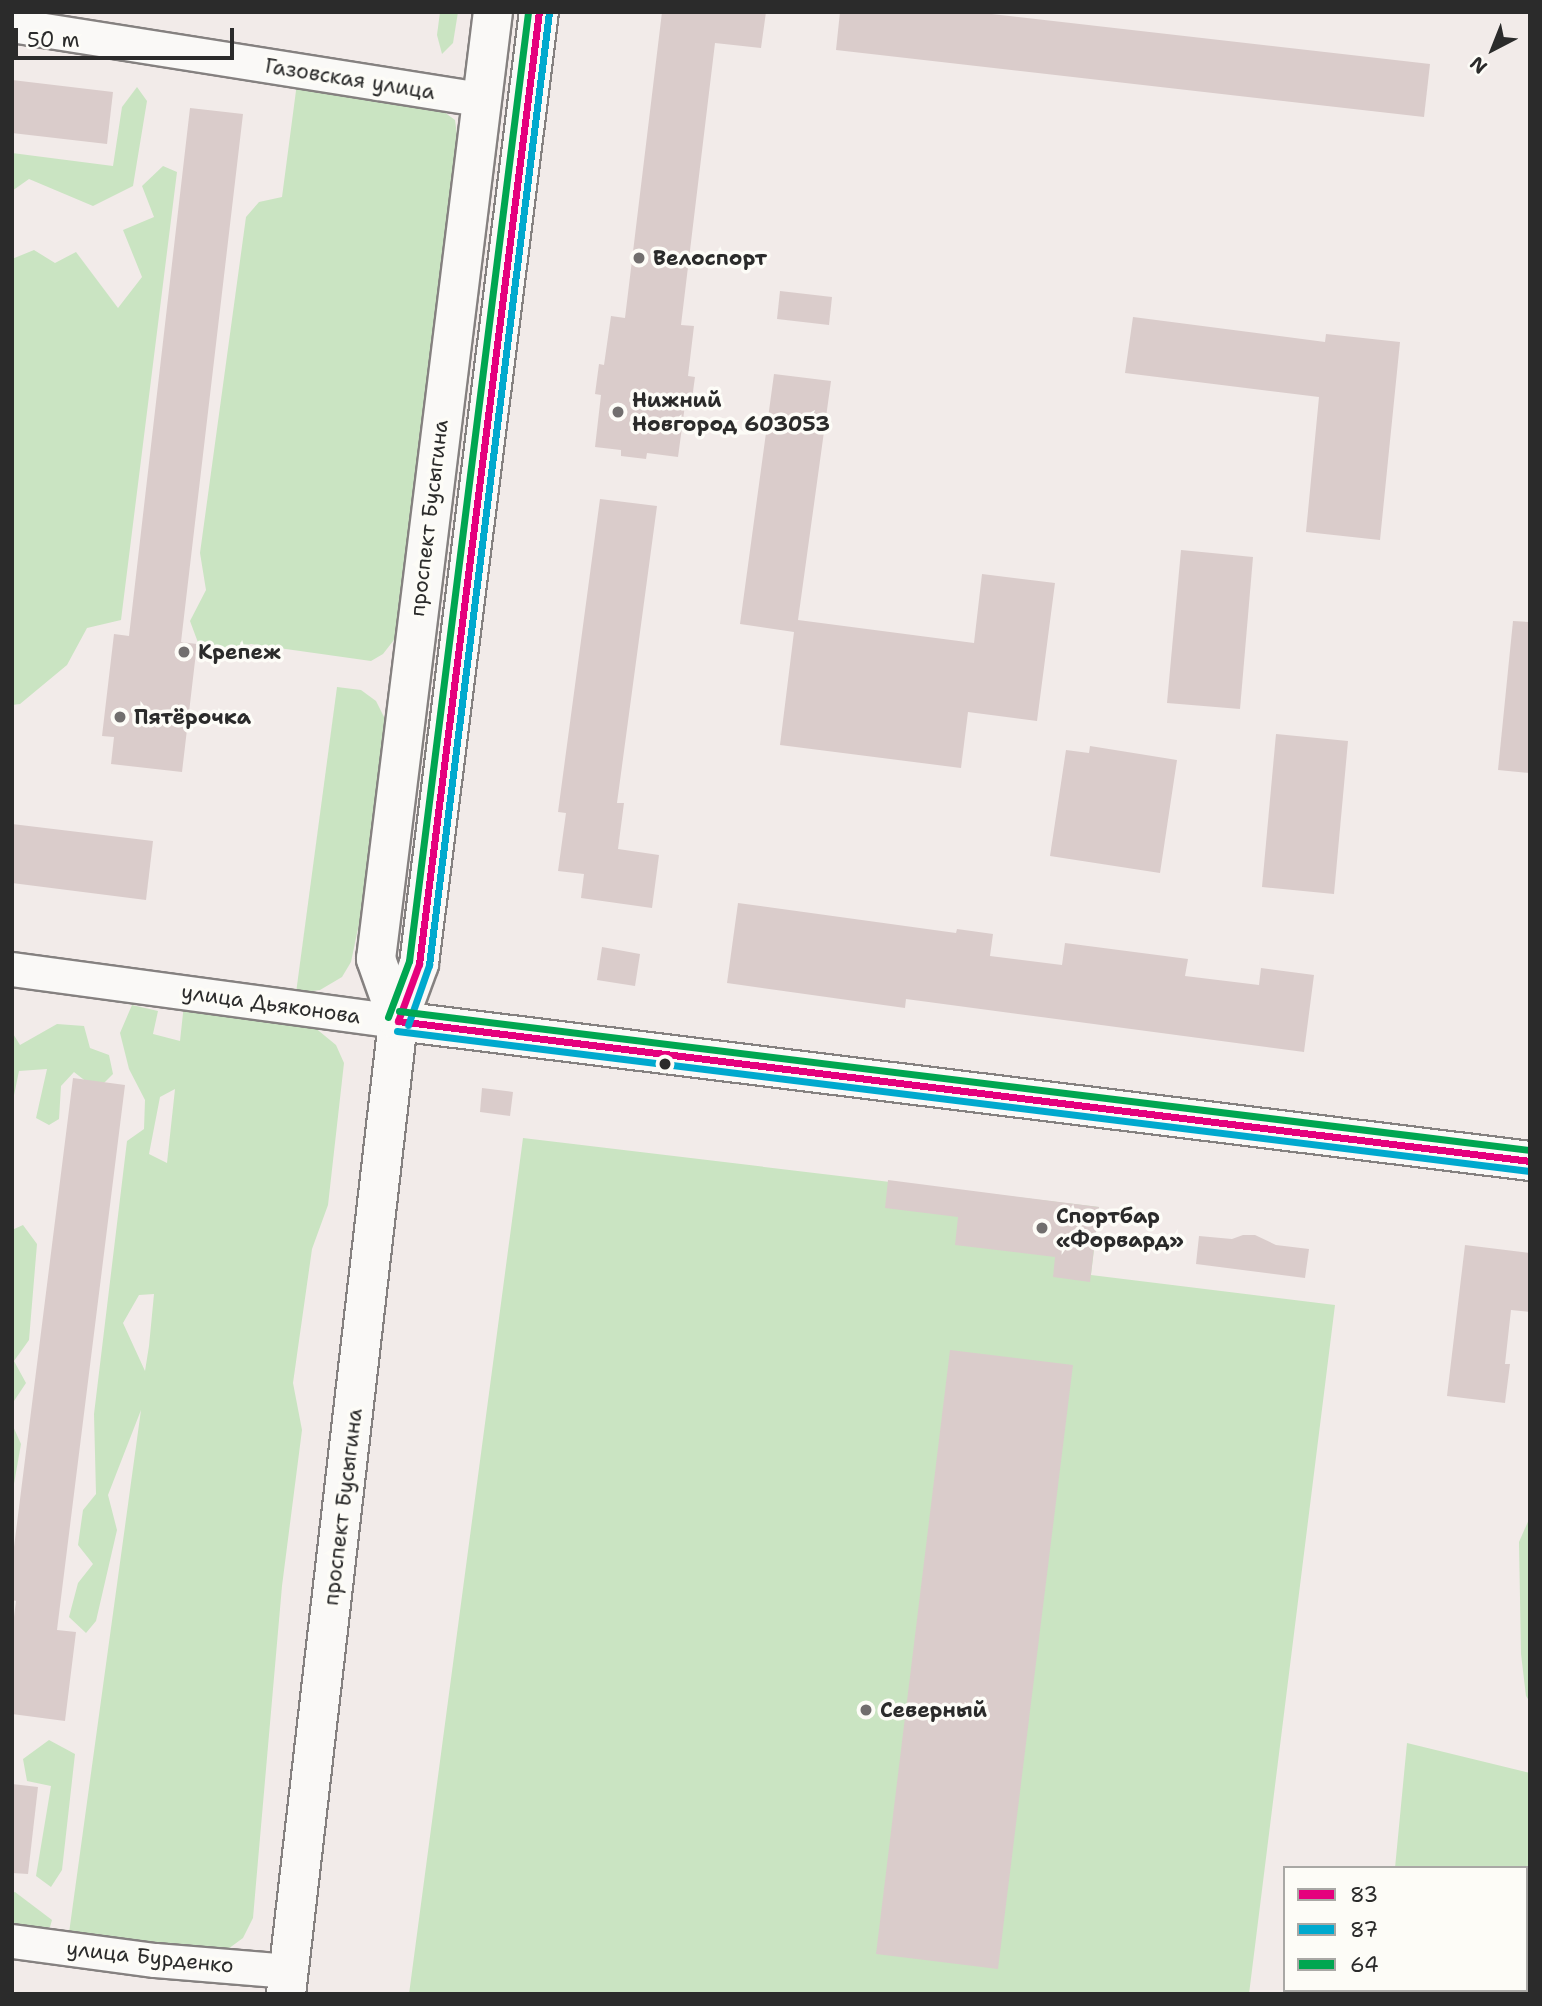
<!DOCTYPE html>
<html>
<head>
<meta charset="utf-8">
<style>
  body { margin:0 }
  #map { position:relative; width:1542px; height:2006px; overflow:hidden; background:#f2ebe9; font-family:"Shantell Sans",sans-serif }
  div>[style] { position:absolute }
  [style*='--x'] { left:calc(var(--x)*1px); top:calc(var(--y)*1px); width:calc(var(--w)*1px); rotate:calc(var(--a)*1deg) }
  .green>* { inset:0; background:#cae4c2 }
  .building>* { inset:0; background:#dacccb }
  .roads { filter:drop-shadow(2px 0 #858180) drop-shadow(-2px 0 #858180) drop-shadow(0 2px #858180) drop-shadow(0 -2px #858180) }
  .minor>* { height:33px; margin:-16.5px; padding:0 16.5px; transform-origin:16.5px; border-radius:16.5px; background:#faf9f7 }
  .secondary>* { height:38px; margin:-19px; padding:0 19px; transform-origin:19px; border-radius:19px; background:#faf9f7 }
  .bus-1>* { height:7px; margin:-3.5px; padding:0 3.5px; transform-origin:3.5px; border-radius:3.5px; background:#e5007d }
  .bus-2>* { height:7px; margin:-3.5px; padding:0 3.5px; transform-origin:3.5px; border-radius:3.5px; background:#00a9ce }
  .bus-3>* { height:7px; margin:-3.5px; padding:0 3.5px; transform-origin:3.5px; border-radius:3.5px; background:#00a651 }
  .dots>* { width:19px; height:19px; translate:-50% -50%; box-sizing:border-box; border:4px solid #fdfcf7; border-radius:50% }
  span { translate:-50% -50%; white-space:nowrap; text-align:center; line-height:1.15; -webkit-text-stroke:7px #fdfcf7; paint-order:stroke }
  .street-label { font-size:21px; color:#2b2b2b }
  .poi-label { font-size:21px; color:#2b2b2b; font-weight:700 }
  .left { translate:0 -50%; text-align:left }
  .frame { position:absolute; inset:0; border:14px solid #2b2b2b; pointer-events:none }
  .legend { position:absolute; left:1283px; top:1866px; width:245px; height:126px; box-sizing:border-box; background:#fdfcf7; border:2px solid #a9a8a5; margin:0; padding:9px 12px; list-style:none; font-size:21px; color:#2b2b2b }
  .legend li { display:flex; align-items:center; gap:14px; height:35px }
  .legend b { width:35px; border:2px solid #a9a8a5 }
  .north { position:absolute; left:1458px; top:14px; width:70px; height:70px; -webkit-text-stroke:5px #fdfcf7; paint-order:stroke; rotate:222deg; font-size:19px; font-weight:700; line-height:28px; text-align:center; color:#2b2b2b }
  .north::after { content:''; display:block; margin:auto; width:24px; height:32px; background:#2b2b2b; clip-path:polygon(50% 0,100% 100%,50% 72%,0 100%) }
  .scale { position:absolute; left:14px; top:28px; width:220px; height:32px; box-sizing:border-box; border:4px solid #2b2b2b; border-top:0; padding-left:9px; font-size:21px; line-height:24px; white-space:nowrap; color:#2b2b2b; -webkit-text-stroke:5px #fdfcf7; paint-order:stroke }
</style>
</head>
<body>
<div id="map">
  <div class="green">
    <i style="clip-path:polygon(440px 12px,458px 12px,453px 43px,442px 54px,437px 35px)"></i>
    <i style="clip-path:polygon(297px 83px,440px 109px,455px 120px,458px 142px,397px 636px,383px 654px,371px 661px,251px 644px,203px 656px,190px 621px,206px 590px,200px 553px,246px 217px,259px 202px,282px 197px)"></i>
    <i style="clip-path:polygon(137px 87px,147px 101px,133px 186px,93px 206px,29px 179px,12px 191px,12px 153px,113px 166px,122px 107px)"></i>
    <i style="clip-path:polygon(163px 166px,177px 172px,121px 620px,87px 628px,67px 665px,20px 704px,12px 705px,12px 259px,34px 250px,55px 263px,76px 252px,118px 308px,142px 277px,123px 230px,154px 217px,142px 186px)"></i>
    <i style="clip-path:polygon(337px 687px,361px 690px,376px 701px,386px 721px,360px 919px,351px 962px,342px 977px,320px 990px,296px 993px)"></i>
    <i style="clip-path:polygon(evenodd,184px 1004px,308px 1022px,336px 1045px,344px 1063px,328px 1205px,312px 1249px,293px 1383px,302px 1430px,282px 1586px,253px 1918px,243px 1938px,228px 1949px,210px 1951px,69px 1933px,141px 1410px,108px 1495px,117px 1530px,96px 1621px,86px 1633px,69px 1617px,78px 1583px,93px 1564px,78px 1545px,83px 1510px,96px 1494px,94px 1414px,127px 1141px,144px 1129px,145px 1100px,129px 1069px,120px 1033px,132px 1005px,158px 1011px,153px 1034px,180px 1041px,184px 1004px,175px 1089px,167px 1163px,149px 1154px,160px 1097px,175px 1089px,184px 1004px,154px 1294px,149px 1346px,145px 1371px,123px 1323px,139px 1295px,154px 1294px)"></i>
    <i style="clip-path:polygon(57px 1024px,84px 1026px,90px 1048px,109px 1055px,113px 1074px,97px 1090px,74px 1072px,61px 1086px,59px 1119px,49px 1125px,36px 1118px,47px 1069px,19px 1071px,12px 1105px,12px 1032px,20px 1045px)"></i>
    <i style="clip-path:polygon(523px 1138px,1099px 1207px,1091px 1275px,1335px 1305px,1249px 1994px,409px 1994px)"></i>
    <i style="clip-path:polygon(23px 1225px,37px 1244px,29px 1340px,14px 1361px,26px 1383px,12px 1404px,12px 1230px)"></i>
    <i style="clip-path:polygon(12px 1424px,21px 1444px,12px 1495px)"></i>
    <i style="clip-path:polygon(1530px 1517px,1530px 1702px,1526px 1696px,1521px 1654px,1519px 1542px)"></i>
    <i style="clip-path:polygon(49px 1740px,75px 1754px,62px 1870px,51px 1887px,36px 1876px,51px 1786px,27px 1781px,23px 1759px)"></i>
    <i style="clip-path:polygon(1407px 1743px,1530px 1773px,1530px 1994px,1382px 1994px,1383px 1990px,1526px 1990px,1526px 1868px,1395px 1868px)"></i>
    <i style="clip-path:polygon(15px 1892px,52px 1920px,50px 1927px,22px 1933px,12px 1929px,12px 1893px)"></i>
  </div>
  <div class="building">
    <i style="clip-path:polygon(662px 12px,766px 12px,761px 48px,715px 43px,681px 325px,694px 326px,688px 376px,695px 377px,691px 406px,685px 405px,678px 457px,647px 453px,646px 459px,621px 456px,621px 450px,595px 447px,601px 395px,595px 394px,599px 364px,604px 365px,611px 316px,625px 318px)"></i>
    <i style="clip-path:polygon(840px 12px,974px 12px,1430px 64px,1424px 117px,836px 50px)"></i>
    <i style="clip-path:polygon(12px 80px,113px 92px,107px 144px,12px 133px)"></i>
    <i style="clip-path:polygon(190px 108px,243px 114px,181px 642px,197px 644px,182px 772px,111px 764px,114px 737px,102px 736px,114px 634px,129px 636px)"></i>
    <i style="clip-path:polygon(780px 291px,832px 297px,829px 325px,777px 319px)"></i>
    <i style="clip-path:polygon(1133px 317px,1325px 342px,1326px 334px,1400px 342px,1380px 540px,1306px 532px,1319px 397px,1125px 373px)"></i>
    <i style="clip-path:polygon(774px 374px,831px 381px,798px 620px,974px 643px,982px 574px,1055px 583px,1037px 721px,968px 712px,961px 768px,780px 745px,794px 632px,740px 624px)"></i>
    <i style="clip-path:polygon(600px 499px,657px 506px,617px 803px,624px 803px,618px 849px,659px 855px,652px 908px,581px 898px,584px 874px,558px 871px,566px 813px,558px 812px)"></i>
    <i style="clip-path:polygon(1181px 550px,1253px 557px,1240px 709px,1167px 703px)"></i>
    <i style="clip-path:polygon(1513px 621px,1530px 622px,1530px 773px,1498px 770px)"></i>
    <i style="clip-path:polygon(1276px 734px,1348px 741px,1334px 894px,1262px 887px)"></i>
    <i style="clip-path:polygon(1090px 746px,1177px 760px,1160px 873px,1050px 856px,1066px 750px,1089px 753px)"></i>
    <i style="clip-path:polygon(12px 824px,153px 841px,146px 900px,12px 883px)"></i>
    <i style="clip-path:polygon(738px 903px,956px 933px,957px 929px,993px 934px,990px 956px,1062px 965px,1065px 943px,1188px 959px,1185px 976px,1259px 985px,1261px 968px,1314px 975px,1304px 1052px,906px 999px,905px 1008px,727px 983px)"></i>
    <i style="clip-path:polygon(602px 947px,640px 954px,635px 986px,597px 980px)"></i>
    <i style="clip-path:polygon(73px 1078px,125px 1085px,57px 1630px,76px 1632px,65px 1721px,12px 1714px,12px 1633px,16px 1601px,12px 1600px,12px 1563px)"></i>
    <i style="clip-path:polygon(482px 1088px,513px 1092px,510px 1116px,480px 1112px)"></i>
    <i style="clip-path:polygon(888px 1180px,1099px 1207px,1090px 1282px,1053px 1277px,1055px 1257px,955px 1245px,958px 1217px,885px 1208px)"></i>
    <i style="clip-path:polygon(1243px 1235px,1255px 1235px,1276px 1245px,1309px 1249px,1305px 1278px,1196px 1264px,1199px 1236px,1232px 1239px)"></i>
    <i style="clip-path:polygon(1465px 1245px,1530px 1253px,1530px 1312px,1511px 1310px,1505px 1364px,1510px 1364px,1505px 1403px,1447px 1396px)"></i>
    <i style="clip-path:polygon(950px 1350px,1073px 1365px,998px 1969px,876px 1954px)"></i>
    <i style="clip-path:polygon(12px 1784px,38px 1787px,28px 1874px,12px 1873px)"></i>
  </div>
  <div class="roads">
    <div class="minor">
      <i style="--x:12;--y:25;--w:475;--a:9"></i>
      <i style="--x:12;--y:969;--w:389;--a:7.7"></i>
      <i style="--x:12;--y:1941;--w:144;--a:7.6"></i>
      <i style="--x:155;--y:1960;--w:134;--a:4.7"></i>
    </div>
    <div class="secondary">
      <i style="--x:398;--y:1021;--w:1141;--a:7.05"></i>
      <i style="--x:398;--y:1021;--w:66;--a:-109.5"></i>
      <i style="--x:376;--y:959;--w:954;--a:-82.96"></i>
      <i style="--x:286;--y:1994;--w:979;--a:-83.43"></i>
      <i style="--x:398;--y:1021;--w:61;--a:-69.8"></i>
      <i style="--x:419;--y:964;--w:960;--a:-82.82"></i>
    </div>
  </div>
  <div class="bus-1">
    <i style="--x:398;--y:1021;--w:1141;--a:7.05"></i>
    <i style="--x:398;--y:1021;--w:61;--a:-69.8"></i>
    <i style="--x:419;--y:964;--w:960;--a:-82.82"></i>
  </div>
  <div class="bus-2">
    <i style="--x:408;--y:1025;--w:64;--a:-70.7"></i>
    <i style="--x:429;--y:965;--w:960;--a:-82.82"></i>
    <i style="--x:397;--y:1031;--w:1141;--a:7.05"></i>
  </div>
  <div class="bus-3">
    <i style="--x:399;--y:1011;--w:1140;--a:7.01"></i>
    <i style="--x:388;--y:1017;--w:60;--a:-69.4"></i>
    <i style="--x:409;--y:961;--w:956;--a:-82.85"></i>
  </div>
  <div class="dots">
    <i style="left:639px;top:258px;background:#716e6e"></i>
    <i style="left:618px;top:412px;background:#716e6e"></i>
    <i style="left:184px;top:652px;background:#716e6e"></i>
    <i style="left:120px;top:717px;background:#716e6e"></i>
    <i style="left:665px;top:1064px;background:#2b2b2b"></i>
    <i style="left:1042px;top:1228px;background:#716e6e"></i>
    <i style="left:866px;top:1710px;background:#716e6e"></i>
  </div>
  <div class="street-label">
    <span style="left:350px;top:79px;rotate:9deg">Газовская улица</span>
    <span style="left:429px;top:518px;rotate:-83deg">проспект Бусыгина</span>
    <span style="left:271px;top:1004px;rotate:8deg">улица Дьяконова</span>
    <span style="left:343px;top:1507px;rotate:-83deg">проспект Бусыгина</span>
    <span style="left:150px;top:1957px;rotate:6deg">улица Бурденко</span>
  </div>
  <div class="poi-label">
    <span class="left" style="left:653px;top:258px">Велоспорт</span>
    <span class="left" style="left:632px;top:412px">Нижний<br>Новгород 603053</span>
    <span class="left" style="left:198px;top:652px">Крепеж</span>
    <span class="left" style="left:134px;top:717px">Пятёрочка</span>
    <span class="left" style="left:1056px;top:1228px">Спортбар<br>«Форвард»</span>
    <span class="left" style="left:880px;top:1710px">Северный</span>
  </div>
  <div class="frame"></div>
  <ul class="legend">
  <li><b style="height:9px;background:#e5007d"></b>83</li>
  <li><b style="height:9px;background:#00a9ce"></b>87</li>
  <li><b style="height:9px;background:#00a651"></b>64</li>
  </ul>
  <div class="north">N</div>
  <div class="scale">50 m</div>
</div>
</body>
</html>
